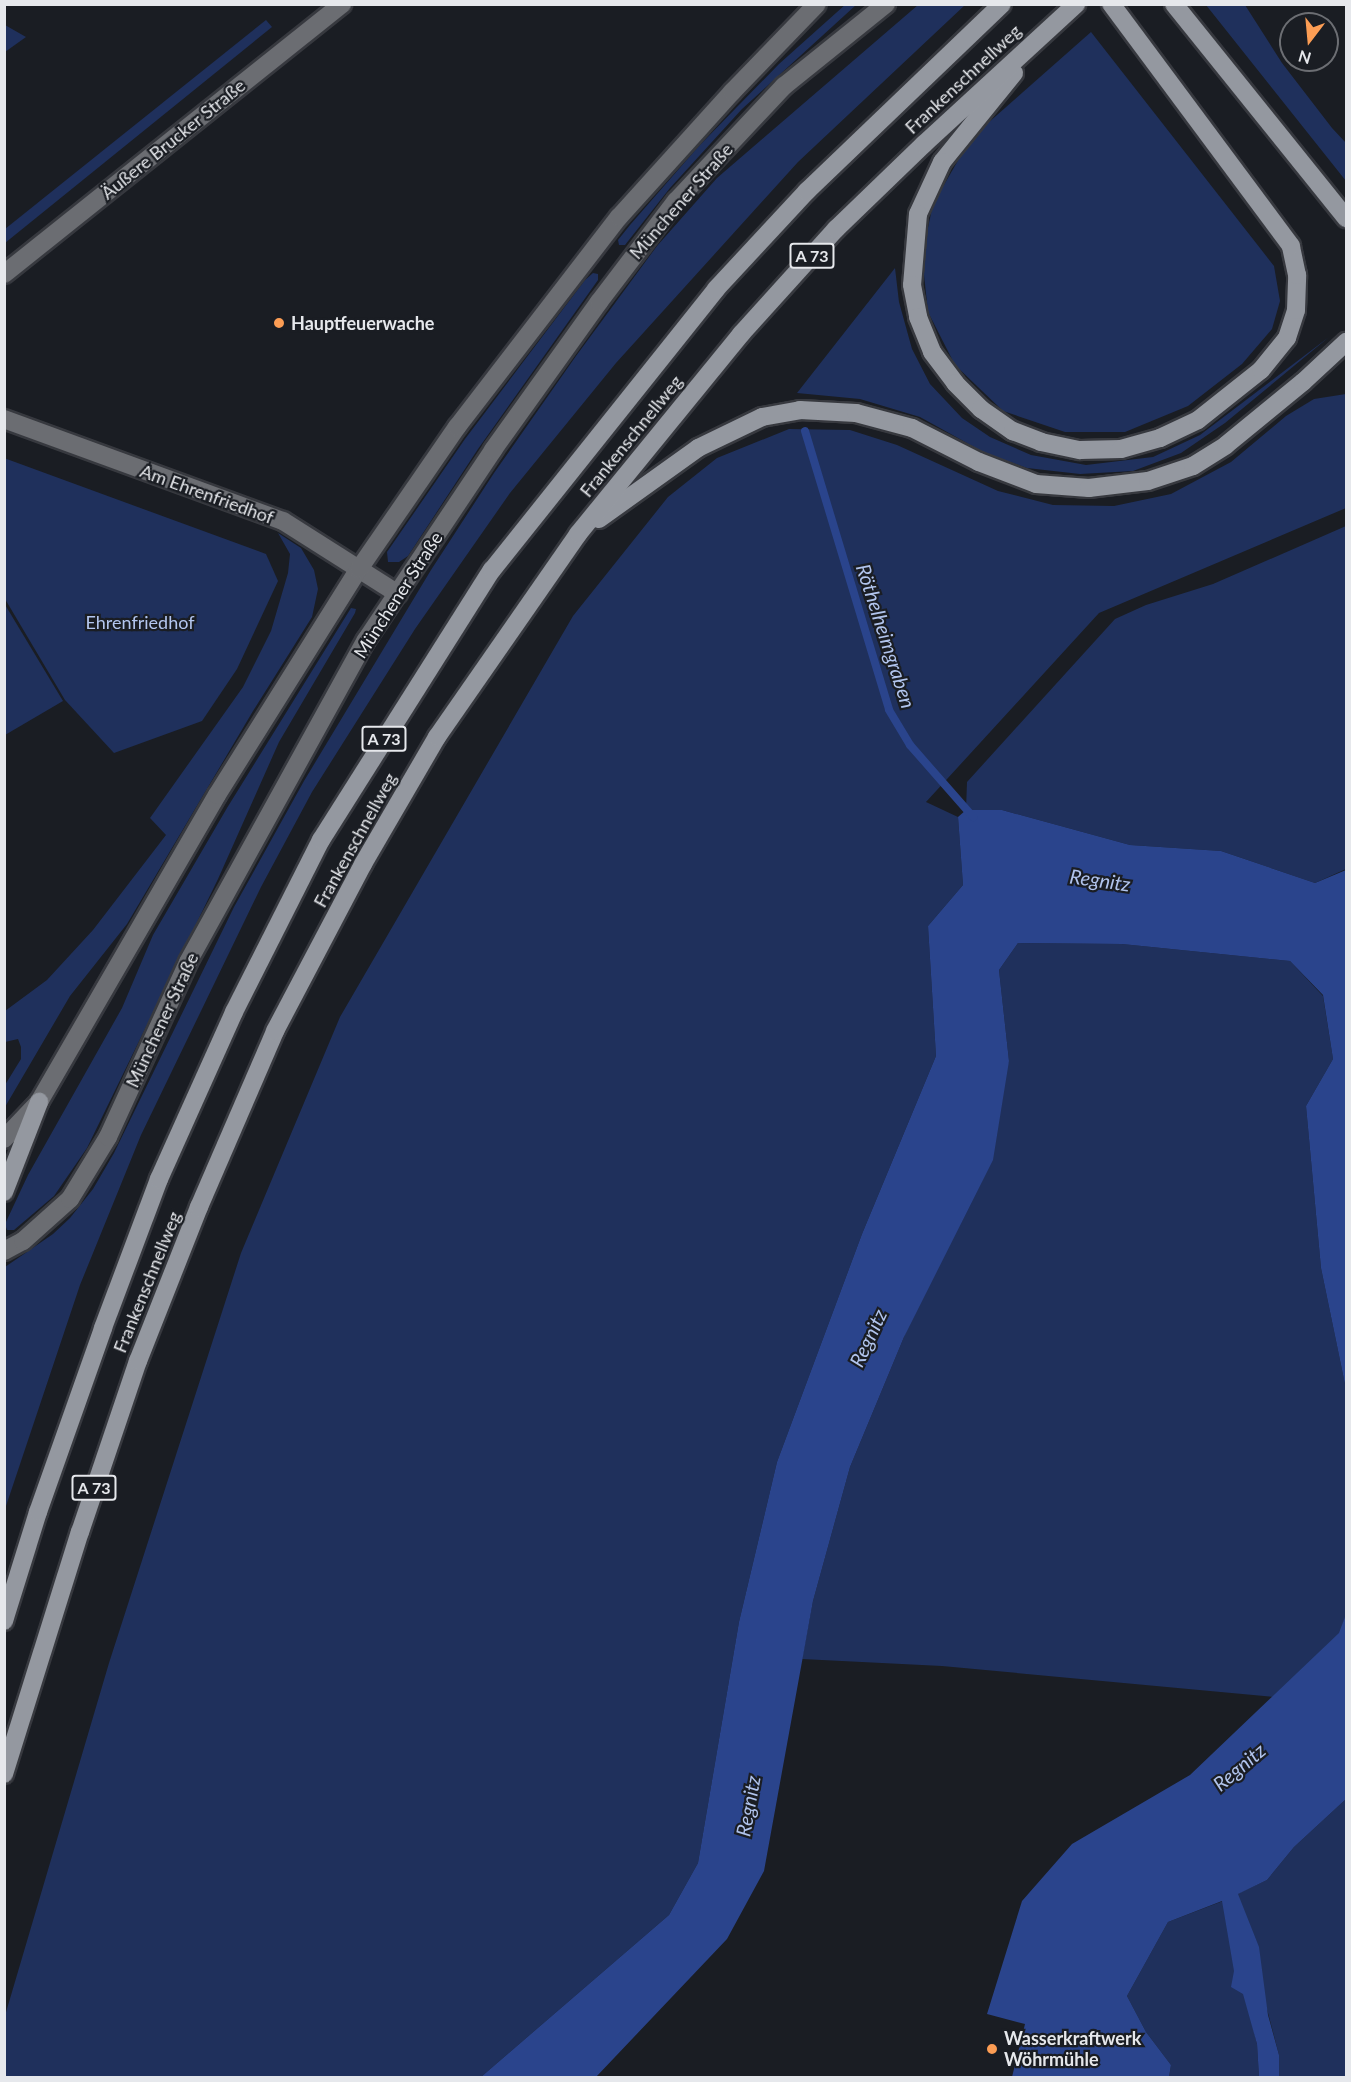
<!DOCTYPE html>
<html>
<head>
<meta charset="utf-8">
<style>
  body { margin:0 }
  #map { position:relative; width:1351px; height:2082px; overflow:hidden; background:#1a1d23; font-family:Lato,sans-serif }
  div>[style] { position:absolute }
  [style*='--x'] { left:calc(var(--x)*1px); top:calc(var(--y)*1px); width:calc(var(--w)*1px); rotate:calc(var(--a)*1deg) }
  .green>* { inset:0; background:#1f305c }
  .water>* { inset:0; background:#2a448c }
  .stream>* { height:8px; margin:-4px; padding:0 4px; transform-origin:4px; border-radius:4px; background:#2a448c }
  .roads { filter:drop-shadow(2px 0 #37393f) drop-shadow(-2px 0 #37393f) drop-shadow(0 2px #37393f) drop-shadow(0 -2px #37393f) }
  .secondary>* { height:18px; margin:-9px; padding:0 9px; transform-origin:9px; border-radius:9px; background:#6b6d72 }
  .highway>* { height:18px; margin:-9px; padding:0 9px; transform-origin:9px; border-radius:9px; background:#9498a0 }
  .dots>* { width:16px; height:16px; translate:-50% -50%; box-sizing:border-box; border:3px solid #1a1d23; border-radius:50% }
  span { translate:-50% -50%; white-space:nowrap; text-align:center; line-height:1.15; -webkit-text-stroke:4.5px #1a1d23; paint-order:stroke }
  .shield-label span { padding:2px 4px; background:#1a1d23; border:2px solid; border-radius:4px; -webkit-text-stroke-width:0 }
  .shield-label { font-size:16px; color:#e6e8ec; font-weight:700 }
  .street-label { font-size:18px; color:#e6e8ec }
  .poi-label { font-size:18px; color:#e6e8ec; font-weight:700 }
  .left { translate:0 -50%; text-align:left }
  .park-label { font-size:18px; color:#b3c6ef }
  .water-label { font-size:20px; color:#b1c4ed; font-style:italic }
  .frame { position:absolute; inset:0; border:6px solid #e6e8ec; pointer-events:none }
  .north { position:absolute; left:1279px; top:12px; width:60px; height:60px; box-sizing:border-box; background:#1a1d23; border:2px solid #6c6e73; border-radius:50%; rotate:196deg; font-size:16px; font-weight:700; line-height:24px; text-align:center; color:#e6e8ec }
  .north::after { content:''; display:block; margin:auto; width:21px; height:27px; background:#fc9d54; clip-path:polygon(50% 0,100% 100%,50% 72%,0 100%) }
</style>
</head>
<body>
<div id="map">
  <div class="green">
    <i style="clip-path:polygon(846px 4px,856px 5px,742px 109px,670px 188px,625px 245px,619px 245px,618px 240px,630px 225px,698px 147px,779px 64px)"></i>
    <i style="clip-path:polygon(918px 5px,965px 5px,798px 162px,616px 363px,510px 493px,415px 629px,312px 792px,261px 887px,141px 1135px,80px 1285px,5px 1509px,5px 1267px,53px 1234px,70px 1218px,93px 1189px,114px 1153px,234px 907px,304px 781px,431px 570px,494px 473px,576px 356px,657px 246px,717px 178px)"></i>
    <i style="clip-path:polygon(1206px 5px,1245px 5px,1282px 63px,1332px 128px,1346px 143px,1346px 181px)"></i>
    <i style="clip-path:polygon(266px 20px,272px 27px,5px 243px,5px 229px)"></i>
    <i style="clip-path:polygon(5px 25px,26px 37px,5px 52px)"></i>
    <i style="clip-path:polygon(1091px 32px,1274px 266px,1280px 301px,1272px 329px,1242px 364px,1188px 406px,1125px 432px,1065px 432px,1003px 411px,955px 365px,928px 312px,922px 256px,933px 204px,960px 157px,988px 123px)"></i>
    <i style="clip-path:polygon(895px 268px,899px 302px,912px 349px,930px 384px,962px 418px,990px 437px,1031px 455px,1086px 465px,1153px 457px,1200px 435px,1329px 337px,1225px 423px,1181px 453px,1133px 471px,1080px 474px,1027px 468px,985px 453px,920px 417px,860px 399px,797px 393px)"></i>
    <i style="clip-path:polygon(593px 273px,598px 274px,598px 280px,478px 449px,408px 556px,399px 562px,388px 562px,387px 552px,465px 439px,585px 280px)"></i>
    <i style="clip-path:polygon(1346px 394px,1346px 508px,1099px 613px,926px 802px,958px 817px,963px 885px,928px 926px,936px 1056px,862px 1234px,777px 1462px,739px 1622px,698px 1863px,669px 1915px,481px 2077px,5px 2077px,4px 2019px,109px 1663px,241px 1253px,340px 1017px,573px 616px,668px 497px,717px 458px,789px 429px,850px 430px,897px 445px,998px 491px,1053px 505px,1114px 506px,1171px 494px,1231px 462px,1286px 416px,1314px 399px)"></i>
    <i style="clip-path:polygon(4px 458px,266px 554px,278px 581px,237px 669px,202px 721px,114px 753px,65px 700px,5px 599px)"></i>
    <i style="clip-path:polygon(1346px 526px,1346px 869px,1315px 883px,1221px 851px,1130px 845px,1002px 810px,966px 810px,967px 782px,1115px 619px,1146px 605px,1213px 584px)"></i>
    <i style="clip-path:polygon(278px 533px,301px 548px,314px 570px,318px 589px,312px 617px,253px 711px,127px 924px,70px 996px,5px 1107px,5px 1085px,21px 1059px,21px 1047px,18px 1039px,5px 1042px,5px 1011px,47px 980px,93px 930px,166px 835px,150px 818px,243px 687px,271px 631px,288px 573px,290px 554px)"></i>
    <i style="clip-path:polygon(4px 603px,63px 701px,5px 735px,4px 735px)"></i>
    <i style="clip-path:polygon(351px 608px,356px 609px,355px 613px,279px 742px,218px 879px,87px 1148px,54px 1196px,14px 1230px,7px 1230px,5px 1224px,28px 1175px,122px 1008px,153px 935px,227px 808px)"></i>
    <i style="clip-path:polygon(1018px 943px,1122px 944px,1290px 961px,1323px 996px,1333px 1059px,1306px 1106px,1321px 1268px,1346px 1389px,1346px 1614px,1340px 1633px,1274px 1697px,942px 1666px,802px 1659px,813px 1601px,850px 1467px,904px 1337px,1009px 1061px,999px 970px)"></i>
    <i style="clip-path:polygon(1346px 1799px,1346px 2077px,1279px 2077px,1279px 2055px,1237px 1894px,1267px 1880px,1294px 1847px)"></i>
    <i style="clip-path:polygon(1223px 1901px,1257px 2044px,1259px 2077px,1169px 2077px,1171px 2065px,1146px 2032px,1127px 1996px,1168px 1922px)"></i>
  </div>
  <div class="water">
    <i style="clip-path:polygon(966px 810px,1002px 810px,1130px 845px,1221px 851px,1315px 883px,1346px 870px,1346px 1389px,1321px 1268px,1306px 1106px,1333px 1059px,1323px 995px,1290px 961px,1122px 944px,1018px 943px,999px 970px,1009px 1061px,993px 1160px,904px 1337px,850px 1467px,813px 1601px,764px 1871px,727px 1939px,596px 2077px,481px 2077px,669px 1915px,698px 1863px,739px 1622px,777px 1462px,862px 1234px,936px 1056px,928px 926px,963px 885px,958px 817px)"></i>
    <i style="clip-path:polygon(1346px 1614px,1346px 1799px,1294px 1847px,1267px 1880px,1238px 1894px,1259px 1947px,1268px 2015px,1279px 2055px,1279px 2077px,1259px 2077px,1257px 2044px,1243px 1994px,1231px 1987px,1234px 1971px,1222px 1901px,1168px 1922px,1127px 1996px,1146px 2032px,1171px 2065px,1169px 2077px,1012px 2077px,1025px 2024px,987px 2014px,1022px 1901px,1072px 1844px,1190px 1775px,1339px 1633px)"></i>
  </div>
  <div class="stream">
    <i style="--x:805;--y:431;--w:291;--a:73.2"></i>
    <i style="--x:889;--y:710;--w:41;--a:59"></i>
    <i style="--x:910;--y:745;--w:96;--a:48.8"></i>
  </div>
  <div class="roads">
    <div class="secondary">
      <i style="--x:4;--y:274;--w:433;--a:-38.6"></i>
      <i style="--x:4;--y:419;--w:297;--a:20.1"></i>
      <i style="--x:283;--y:521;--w:136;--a:32.4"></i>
      <i style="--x:4;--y:1139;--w:51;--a:-46.6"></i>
      <i style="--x:39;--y:1102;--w:355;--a:-59.9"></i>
      <i style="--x:217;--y:795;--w:267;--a:-57.9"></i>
      <i style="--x:359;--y:569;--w:173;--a:-55.4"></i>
      <i style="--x:457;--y:427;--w:265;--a:-52.4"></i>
      <i style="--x:619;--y:217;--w:169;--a:-47.9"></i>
      <i style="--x:732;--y:92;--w:122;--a:-46"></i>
      <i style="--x:4;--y:1251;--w:21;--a:-28"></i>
      <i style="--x:23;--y:1241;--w:63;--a:-41.8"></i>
      <i style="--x:70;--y:1199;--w:73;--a:-58.5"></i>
      <i style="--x:108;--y:1137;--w:192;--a:-65.4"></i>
      <i style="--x:188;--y:962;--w:368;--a:-61.1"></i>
      <i style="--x:366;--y:640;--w:229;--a:-56.2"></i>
      <i style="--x:493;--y:450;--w:182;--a:-54.4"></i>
      <i style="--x:599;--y:302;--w:127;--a:-52.7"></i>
      <i style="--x:676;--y:201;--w:158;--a:-46.8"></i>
      <i style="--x:784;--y:86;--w:131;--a:-38.8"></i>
    </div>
    <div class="highway">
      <i style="--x:1174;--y:4;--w:275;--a:51.2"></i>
      <i style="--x:1014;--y:73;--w:114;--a:129"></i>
      <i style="--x:942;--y:162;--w:57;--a:114.8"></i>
      <i style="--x:918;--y:214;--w:71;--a:94.8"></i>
      <i style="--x:912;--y:285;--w:33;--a:79"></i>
      <i style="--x:918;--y:317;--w:38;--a:68"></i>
      <i style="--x:932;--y:352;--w:39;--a:53"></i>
      <i style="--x:955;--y:383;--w:37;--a:45"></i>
      <i style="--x:981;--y:409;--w:39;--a:35"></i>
      <i style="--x:1013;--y:431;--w:30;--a:21"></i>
      <i style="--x:1041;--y:442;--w:40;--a:12"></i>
      <i style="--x:1080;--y:450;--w:41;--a:-1.4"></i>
      <i style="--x:1121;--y:449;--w:41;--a:-15.8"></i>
      <i style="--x:1160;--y:438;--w:42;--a:-25.3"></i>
      <i style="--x:1198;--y:420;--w:80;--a:-38.4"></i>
      <i style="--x:1261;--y:370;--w:41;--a:-50.9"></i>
      <i style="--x:1287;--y:338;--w:29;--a:-72"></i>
      <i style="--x:1296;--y:310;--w:35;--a:-88"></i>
      <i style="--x:1297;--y:275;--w:30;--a:-102"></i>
      <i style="--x:1291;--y:246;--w:302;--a:-126.6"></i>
      <i style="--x:599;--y:519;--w:122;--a:-35.6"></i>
      <i style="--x:698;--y:448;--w:71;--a:-25.8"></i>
      <i style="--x:762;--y:417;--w:39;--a:-10"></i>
      <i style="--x:800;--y:410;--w:56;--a:3.1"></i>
      <i style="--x:856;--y:413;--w:58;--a:15"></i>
      <i style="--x:912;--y:428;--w:75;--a:26.9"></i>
      <i style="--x:979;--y:462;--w:61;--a:21.1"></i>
      <i style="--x:1036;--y:484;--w:53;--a:4.3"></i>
      <i style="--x:1089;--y:488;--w:59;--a:-6.8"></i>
      <i style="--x:1148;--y:481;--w:47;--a:-18.4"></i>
      <i style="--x:1193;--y:466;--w:39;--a:-32"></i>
      <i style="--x:1226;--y:445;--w:99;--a:-39.3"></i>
      <i style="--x:1303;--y:382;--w:59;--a:-42.9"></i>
      <i style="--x:4;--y:1192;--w:97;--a:-68.7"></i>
      <i style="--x:4;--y:1621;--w:114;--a:-72.7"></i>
      <i style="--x:38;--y:1512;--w:195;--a:-70.5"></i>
      <i style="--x:103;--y:1328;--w:159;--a:-69.4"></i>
      <i style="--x:159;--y:1179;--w:183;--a:-65.8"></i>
      <i style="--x:234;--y:1012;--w:193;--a:-63.2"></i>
      <i style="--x:321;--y:840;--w:320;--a:-57.7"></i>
      <i style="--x:492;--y:570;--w:359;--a:-51.4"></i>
      <i style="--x:716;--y:289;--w:134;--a:-47.1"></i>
      <i style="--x:807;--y:191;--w:270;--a:-43.8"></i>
      <i style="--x:4;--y:1774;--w:254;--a:-72.6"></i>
      <i style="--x:80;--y:1532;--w:181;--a:-71.3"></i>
      <i style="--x:138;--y:1361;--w:166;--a:-68.4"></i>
      <i style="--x:199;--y:1207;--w:192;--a:-66.6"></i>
      <i style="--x:275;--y:1031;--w:189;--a:-62.2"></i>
      <i style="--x:363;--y:864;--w:147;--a:-59.8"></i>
      <i style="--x:437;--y:737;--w:247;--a:-55.2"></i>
      <i style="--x:578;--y:534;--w:258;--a:-50.8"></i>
      <i style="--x:741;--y:334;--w:142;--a:-47.9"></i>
      <i style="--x:836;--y:229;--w:122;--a:-44"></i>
      <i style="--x:924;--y:144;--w:207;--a:-42.6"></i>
    </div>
  </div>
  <div class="dots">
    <i style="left:279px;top:323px;background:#fc9d54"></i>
    <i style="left:992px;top:2049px;background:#fc9d54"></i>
  </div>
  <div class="shield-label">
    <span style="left:812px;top:256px">A 73</span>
    <span style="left:384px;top:739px">A 73</span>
    <span style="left:94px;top:1488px">A 73</span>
  </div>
  <div class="street-label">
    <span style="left:963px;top:79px;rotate:-43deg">Frankenschnellweg</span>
    <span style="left:173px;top:139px;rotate:-39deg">Äußere Brucker Straße</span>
    <span style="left:681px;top:201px;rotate:-49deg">Münchener Straße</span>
    <span style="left:631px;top:436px;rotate:-51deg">Frankenschnellweg</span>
    <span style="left:207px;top:494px;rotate:20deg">Am Ehrenfriedhof</span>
    <span style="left:398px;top:595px;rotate:-57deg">Münchener Straße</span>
    <span style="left:355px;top:840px;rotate:-61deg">Frankenschnellweg</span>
    <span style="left:162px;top:1020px;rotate:-65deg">Münchener Straße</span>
    <span style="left:147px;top:1282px;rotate:-68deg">Frankenschnellweg</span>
  </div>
  <div class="poi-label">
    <span class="left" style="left:291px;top:323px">Hauptfeuerwache</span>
    <span class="left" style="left:1004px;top:2049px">Wasserkraftwerk<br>Wöhrmühle</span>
  </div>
  <div class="park-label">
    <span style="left:140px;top:622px">Ehrenfriedhof</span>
  </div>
  <div class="water-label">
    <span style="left:886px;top:636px;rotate:72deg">Röthelheimgraben</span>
    <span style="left:1100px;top:880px;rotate:8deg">Regnitz</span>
    <span style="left:868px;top:1338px;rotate:-65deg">Regnitz</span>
    <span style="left:1239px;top:1767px;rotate:-40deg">Regnitz</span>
    <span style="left:748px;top:1806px;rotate:-80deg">Regnitz</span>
  </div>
  <div class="frame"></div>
  <div class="north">N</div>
</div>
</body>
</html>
